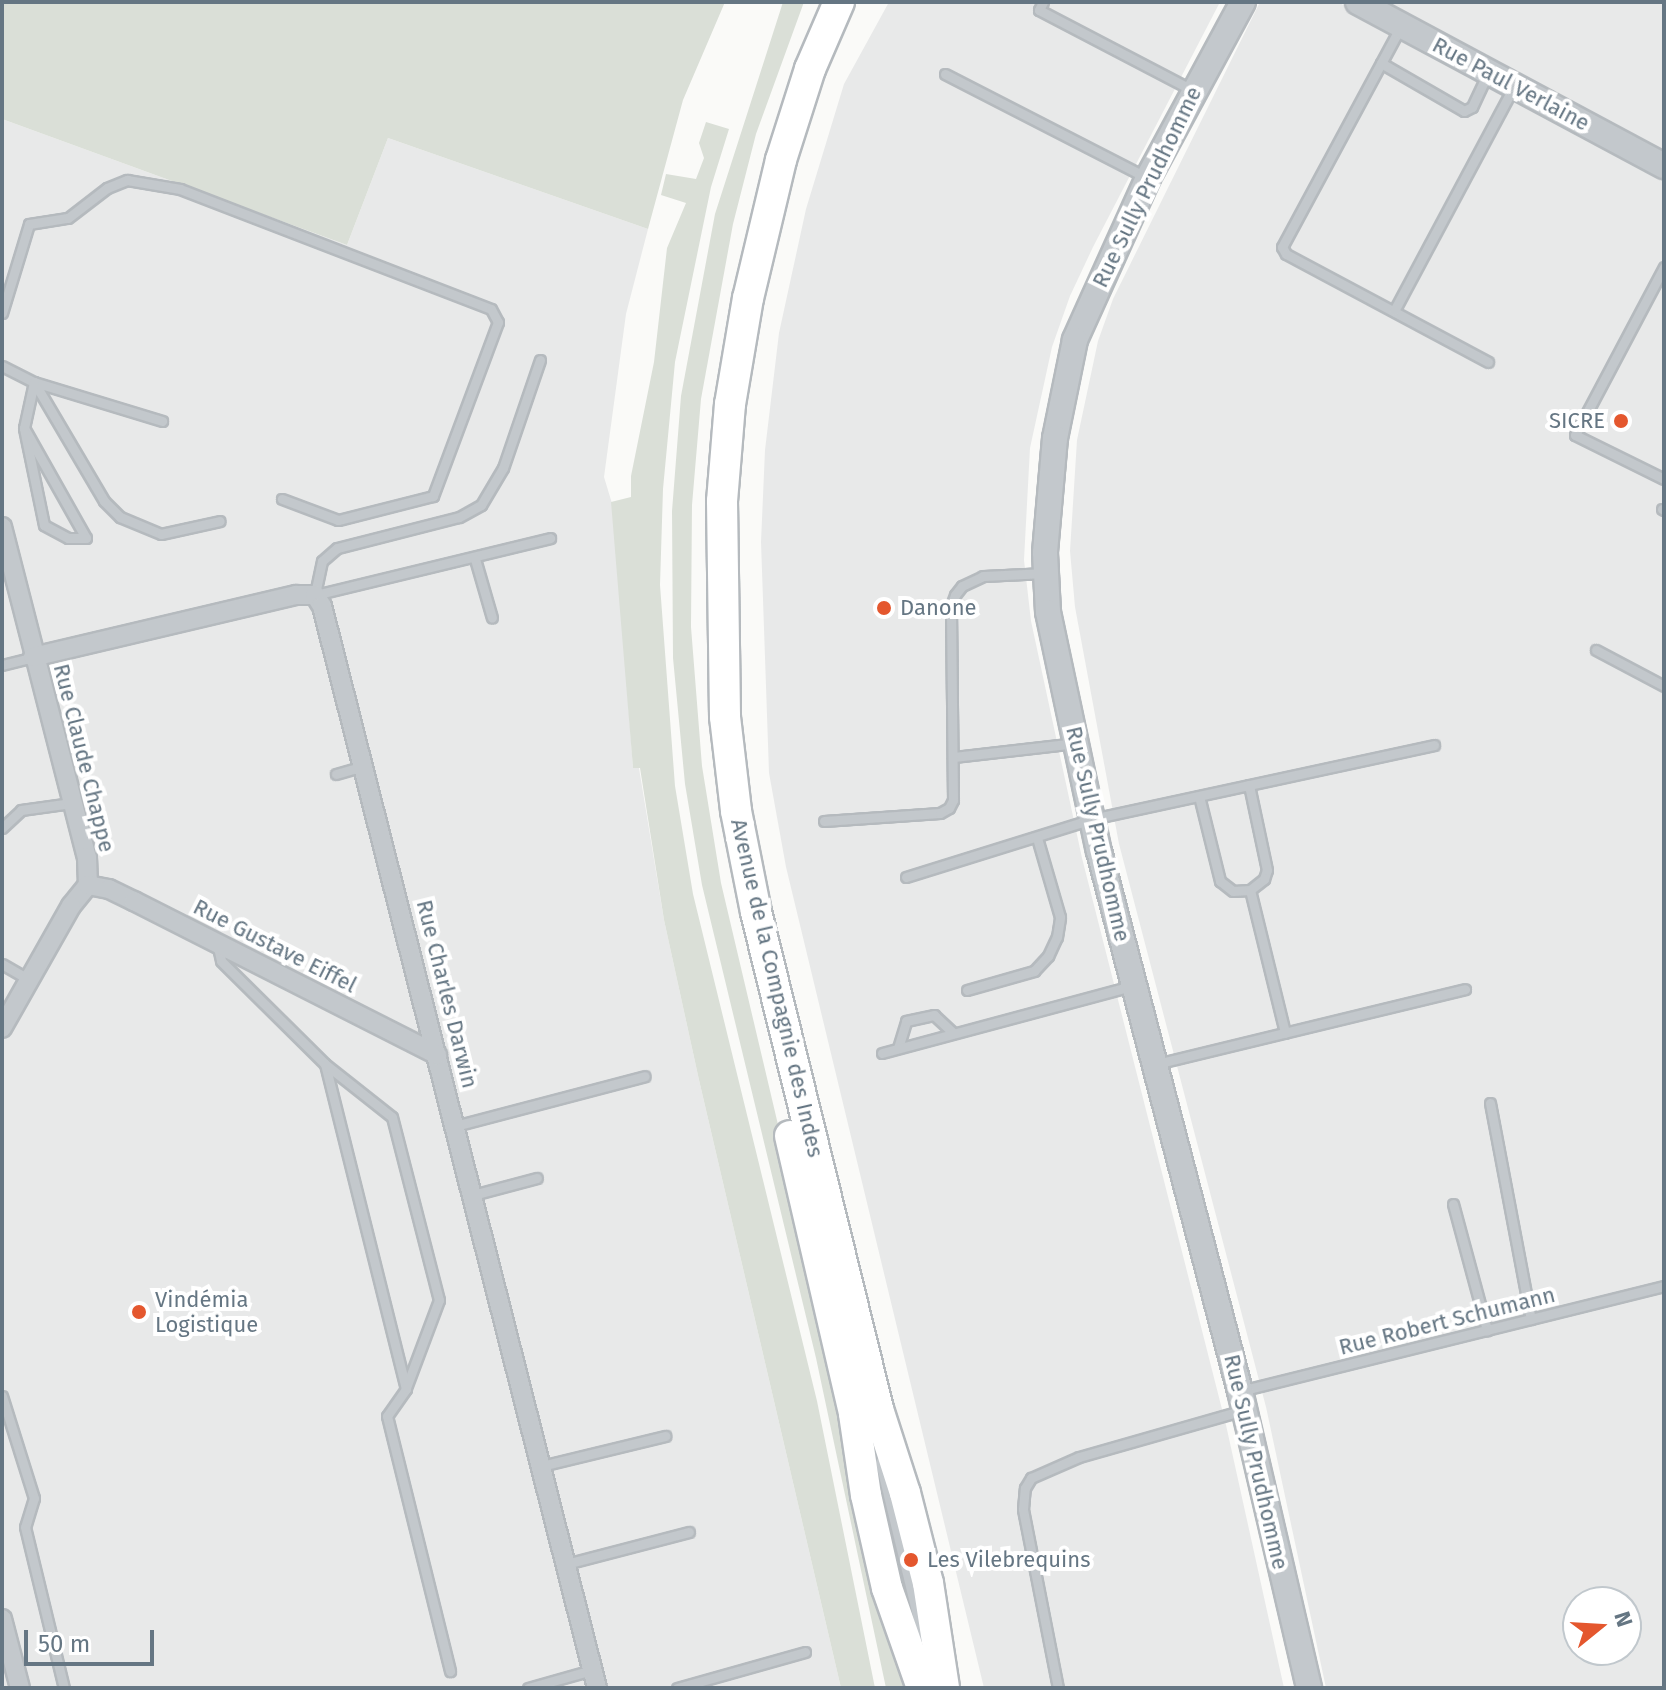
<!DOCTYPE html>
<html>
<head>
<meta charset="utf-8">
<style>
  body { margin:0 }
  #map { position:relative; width:1666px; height:1690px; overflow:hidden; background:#fafaf8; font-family:"Fira Sans",sans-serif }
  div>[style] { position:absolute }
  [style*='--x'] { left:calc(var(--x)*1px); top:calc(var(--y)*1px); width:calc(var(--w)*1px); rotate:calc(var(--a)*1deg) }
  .built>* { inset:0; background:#e8e9e9 }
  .green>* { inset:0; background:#dadfd7 }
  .roads { filter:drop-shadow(2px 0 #b5babe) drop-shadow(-2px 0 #b5babe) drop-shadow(0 2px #b5babe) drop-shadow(0 -2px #b5babe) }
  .service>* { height:9px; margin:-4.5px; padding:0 4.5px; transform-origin:4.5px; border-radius:4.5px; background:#c3c8cc }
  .minor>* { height:18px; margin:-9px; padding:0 9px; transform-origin:9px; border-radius:9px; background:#c3c8cc }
  .tertiary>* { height:24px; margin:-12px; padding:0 12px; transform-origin:12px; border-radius:12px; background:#c3c8cc }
  .primary>* { height:30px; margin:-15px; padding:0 15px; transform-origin:15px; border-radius:15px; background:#fff }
  .dots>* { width:22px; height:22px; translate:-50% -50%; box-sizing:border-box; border:4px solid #fff; border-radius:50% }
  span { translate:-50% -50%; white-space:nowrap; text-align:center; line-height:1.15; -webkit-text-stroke:8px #fff; paint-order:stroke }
  .street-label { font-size:22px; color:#657683 }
  .poi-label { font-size:22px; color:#657683 }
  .right { translate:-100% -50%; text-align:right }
  .left { translate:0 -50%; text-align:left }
  .frame { position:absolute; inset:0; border:4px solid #657683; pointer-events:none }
  .north { position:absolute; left:1562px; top:1586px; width:80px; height:80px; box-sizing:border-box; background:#fff; border:2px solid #c1c8cd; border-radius:50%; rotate:72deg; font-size:22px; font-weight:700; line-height:32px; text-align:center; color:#657683 }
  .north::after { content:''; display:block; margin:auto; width:28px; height:36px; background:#e4572e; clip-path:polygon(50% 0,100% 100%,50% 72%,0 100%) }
  .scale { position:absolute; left:24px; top:1630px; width:130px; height:36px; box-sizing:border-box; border:4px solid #657683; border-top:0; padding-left:10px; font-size:24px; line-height:28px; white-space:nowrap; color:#657683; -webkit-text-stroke:6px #fff; paint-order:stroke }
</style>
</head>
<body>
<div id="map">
  <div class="built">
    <i style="clip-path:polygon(889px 2px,1220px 2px,1093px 247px,1070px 296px,1052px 347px,1030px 448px,1024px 560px,1031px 621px,1082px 858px,1226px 1425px,1284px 1688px,984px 1688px,786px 867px,769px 773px,761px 542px,765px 450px,779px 333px,806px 209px,844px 84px)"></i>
    <i style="clip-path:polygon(evenodd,1260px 2px,1338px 2px,1664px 179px,1664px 1688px,1326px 1688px,1266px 1407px,1119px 844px,1075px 607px,1070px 551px,1077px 440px,1098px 341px,1113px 299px,1260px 2px,1578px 1602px,1626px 1602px,1626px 1650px,1578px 1650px,1578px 1602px)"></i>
    <i style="clip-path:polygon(1377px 2px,1664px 2px,1664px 155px)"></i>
    <i style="clip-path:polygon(2px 119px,347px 245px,388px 138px,648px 229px,626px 314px,604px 477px,614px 510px,633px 768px,639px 768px,664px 920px,699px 1080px,841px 1688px,2px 1688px)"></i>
  </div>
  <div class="green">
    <i style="clip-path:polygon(2px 2px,725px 2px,683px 100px,648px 229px,388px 138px,347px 245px,2px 119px)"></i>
    <i style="clip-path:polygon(783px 2px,804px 2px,756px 134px,733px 224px,701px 399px,692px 505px,691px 627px,702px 766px,721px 883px,846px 1413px,905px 1688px,886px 1688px,816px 1358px,702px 885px,685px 784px,673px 658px,672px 511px,681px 396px,715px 214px)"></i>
    <i style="clip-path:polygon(706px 122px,729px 129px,711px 187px,675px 362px,663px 489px,660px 585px,675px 786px,693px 894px,817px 1401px,875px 1688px,841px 1688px,699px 1080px,664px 920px,640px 768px,633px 768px,611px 502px,631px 497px,631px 476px,654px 362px,667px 248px,686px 203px,661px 195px,666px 174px,696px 179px,704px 158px,699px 143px)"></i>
  </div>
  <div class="roads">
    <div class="service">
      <i style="--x:1043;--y:2;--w:9;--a:117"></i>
      <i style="--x:1039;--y:10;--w:175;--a:27.6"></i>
      <i style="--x:1400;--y:28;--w:249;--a:118.3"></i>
      <i style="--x:1282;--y:247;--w:8;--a:60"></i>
      <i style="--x:1286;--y:254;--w:229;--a:28.1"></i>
      <i style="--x:1381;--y:63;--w:96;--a:30"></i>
      <i style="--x:1464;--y:111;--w:9;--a:-27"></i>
      <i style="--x:1472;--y:107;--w:38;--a:-65"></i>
      <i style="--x:945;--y:74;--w:225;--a:27.2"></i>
      <i style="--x:1664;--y:267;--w:190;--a:117.9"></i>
      <i style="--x:1575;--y:435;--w:99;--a:26.3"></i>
      <i style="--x:1394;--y:311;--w:255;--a:-61.9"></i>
      <i style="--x:2;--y:313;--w:93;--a:-73.1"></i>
      <i style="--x:29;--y:224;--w:39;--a:-9"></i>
      <i style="--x:68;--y:218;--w:49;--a:-37.6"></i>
      <i style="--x:107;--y:188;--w:22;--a:-22"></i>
      <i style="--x:127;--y:180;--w:54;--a:9.6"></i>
      <i style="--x:180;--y:189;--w:333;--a:21.1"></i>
      <i style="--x:491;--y:309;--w:15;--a:62"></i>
      <i style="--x:498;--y:322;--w:186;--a:110.5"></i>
      <i style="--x:433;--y:496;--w:98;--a:165.8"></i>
      <i style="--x:338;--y:520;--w:60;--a:-159.4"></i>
      <i style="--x:540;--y:360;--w:114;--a:108.9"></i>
      <i style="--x:503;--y:468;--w:43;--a:120.7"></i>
      <i style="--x:481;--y:505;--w:25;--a:151"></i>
      <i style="--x:459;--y:517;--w:126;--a:165.7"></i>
      <i style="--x:337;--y:548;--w:20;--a:139"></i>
      <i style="--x:322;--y:561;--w:35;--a:102"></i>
      <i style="--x:315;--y:595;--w:242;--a:-13.6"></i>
      <i style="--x:2;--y:366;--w:36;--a:27"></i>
      <i style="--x:34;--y:382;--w:134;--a:16.9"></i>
      <i style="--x:34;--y:382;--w:138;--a:59.5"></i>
      <i style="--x:104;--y:501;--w:23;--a:45"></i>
      <i style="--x:120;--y:517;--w:44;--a:22.5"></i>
      <i style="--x:161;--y:534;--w:60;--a:-12.4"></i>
      <i style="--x:24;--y:428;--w:126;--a:60.6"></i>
      <i style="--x:86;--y:538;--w:18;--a:180"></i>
      <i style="--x:68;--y:538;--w:27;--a:-152"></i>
      <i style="--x:44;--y:525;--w:99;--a:-101.7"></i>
      <i style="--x:24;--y:428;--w:47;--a:-77.7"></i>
      <i style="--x:1662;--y:509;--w:2;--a:27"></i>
      <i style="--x:475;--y:559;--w:61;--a:73.9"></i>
      <i style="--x:1596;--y:650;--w:77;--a:27.9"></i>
      <i style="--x:2;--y:665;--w:32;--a:-14"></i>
      <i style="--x:954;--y:757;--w:123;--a:-6.5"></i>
      <i style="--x:336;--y:774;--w:29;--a:-16"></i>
      <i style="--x:1199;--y:796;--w:88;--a:76.1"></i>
      <i style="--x:1220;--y:881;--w:16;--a:38"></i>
      <i style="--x:1233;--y:891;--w:17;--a:-3"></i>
      <i style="--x:1250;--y:890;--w:18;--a:-38"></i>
      <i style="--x:1264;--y:879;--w:9;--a:-72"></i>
      <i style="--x:1267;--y:870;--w:87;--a:-102"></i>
      <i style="--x:824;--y:821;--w:116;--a:-3.9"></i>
      <i style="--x:940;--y:813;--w:10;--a:-29"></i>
      <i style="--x:949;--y:808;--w:9;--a:-63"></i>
      <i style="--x:953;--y:800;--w:194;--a:-90.6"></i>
      <i style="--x:951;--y:606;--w:12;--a:-70"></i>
      <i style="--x:955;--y:595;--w:11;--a:-52"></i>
      <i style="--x:962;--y:586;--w:23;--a:-25"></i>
      <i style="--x:983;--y:576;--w:63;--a:-2.7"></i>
      <i style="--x:2;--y:828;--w:26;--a:-43"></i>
      <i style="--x:21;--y:810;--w:51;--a:-7.8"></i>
      <i style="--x:906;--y:877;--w:195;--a:-17.3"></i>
      <i style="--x:1092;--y:819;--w:350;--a:-12.2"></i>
      <i style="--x:1250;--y:890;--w:147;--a:76.2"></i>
      <i style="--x:217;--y:943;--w:18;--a:77"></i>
      <i style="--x:221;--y:961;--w:146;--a:44.7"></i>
      <i style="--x:325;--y:1064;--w:335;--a:76"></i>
      <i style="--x:406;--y:1389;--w:33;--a:125"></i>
      <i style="--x:387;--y:1416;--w:263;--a:76.1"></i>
      <i style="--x:2;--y:964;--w:30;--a:30"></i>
      <i style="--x:967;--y:990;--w:70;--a:-15.8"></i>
      <i style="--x:1034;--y:971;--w:21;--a:-47"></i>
      <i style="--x:1048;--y:956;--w:21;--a:-65"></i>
      <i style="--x:1057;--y:937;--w:20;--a:-81"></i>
      <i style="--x:1060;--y:917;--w:82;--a:-106.2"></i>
      <i style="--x:898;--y:1048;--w:28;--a:-73"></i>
      <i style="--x:906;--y:1021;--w:29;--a:-12"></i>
      <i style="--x:934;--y:1015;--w:26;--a:43"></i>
      <i style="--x:882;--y:1053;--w:259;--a:-15"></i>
      <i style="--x:325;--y:1064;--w:85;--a:38.3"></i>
      <i style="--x:392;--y:1117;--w:189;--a:75.6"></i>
      <i style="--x:439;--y:1300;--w:94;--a:110.6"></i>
      <i style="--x:1156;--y:1064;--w:318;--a:-13.6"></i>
      <i style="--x:1490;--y:1103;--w:220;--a:79.3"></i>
      <i style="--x:455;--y:1126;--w:196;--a:-14.7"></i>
      <i style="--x:473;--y:1195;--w:66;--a:-14.9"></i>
      <i style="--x:1453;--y:1204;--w:131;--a:74.9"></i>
      <i style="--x:1240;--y:1391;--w:437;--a:-13.9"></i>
      <i style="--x:2;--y:1396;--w:107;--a:72.6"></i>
      <i style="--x:34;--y:1498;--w:30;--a:107"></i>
      <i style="--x:25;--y:1527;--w:166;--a:76.4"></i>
      <i style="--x:880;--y:1462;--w:178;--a:76.4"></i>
      <i style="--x:541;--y:1466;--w:128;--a:-13.6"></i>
      <i style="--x:566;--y:1564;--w:127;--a:-14.6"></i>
      <i style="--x:528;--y:1688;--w:66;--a:-15.7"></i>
      <i style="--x:677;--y:1688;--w:133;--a:-15.7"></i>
      <i style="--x:1058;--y:1688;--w:182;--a:-101.1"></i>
      <i style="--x:1023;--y:1509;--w:21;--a:-85"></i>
      <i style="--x:1025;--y:1488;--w:12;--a:-59"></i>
      <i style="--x:1031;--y:1478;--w:52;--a:-23.6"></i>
      <i style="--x:1079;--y:1457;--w:172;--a:-15.9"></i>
    </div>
    <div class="minor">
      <i style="--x:2;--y:527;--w:341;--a:75.6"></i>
      <i style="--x:87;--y:857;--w:28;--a:88"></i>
      <i style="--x:88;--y:885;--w:27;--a:129"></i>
      <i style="--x:71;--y:906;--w:140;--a:119.5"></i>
      <i style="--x:33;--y:657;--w:270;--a:-13.3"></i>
      <i style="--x:296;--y:595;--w:19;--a:0"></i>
      <i style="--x:315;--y:595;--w:13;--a:58"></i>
      <i style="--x:322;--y:606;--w:1116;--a:75.74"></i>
      <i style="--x:88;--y:885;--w:21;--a:11"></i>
      <i style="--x:109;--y:889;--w:28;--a:26"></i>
      <i style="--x:134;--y:901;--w:340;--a:26.9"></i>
      <i style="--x:2;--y:1619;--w:71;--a:75.4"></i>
    </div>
    <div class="tertiary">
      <i style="--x:1243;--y:2;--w:200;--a:118.4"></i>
      <i style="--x:1148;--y:178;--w:178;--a:114.3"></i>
      <i style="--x:1075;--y:340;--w:100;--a:101.5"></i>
      <i style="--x:1055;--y:438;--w:115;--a:95"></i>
      <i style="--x:1045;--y:553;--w:59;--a:87.1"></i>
      <i style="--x:1048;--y:612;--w:244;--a:78"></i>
      <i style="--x:1099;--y:851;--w:558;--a:75.37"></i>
      <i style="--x:1240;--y:1391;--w:305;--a:76.9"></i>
      <i style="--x:1358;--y:2;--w:347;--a:28.2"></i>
    </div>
    <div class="primary">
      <i style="--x:839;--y:2;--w:73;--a:113.4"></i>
      <i style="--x:810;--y:69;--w:96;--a:107.7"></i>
      <i style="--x:781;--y:160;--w:142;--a:103.4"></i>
      <i style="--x:748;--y:298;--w:108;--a:99.6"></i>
      <i style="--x:730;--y:404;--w:97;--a:94.7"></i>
      <i style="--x:722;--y:501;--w:216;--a:89.2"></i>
      <i style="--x:725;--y:717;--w:95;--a:83.3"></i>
      <i style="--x:736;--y:811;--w:103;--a:78.8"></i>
      <i style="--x:756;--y:912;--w:512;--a:76.21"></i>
      <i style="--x:878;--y:1409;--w:88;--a:72.2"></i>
      <i style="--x:905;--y:1493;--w:93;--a:75.7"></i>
      <i style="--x:928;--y:1583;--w:106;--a:81.3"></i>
      <i style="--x:790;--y:1136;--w:285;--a:77"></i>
      <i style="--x:854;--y:1414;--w:82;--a:81.6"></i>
      <i style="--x:866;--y:1495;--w:95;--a:77.3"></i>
      <i style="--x:887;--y:1588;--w:106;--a:70.7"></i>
    </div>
  </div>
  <div class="dots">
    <i style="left:1621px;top:421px;background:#e4572e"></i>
    <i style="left:884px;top:608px;background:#e4572e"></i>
    <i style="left:139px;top:1312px;background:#e4572e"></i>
    <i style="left:911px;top:1560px;background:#e4572e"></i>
  </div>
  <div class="street-label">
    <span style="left:1511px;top:84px;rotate:28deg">Rue Paul Verlaine</span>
    <span style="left:1147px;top:187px;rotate:-64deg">Rue Sully Prudhomme</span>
    <span style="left:84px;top:758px;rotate:76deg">Rue Claude Chappe</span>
    <span style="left:1098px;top:834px;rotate:77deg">Rue Sully Prudhomme</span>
    <span style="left:275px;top:946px;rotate:27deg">Rue Gustave Eiffel</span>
    <span style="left:777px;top:988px;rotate:77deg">Avenue de la Compagnie des Indes</span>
    <span style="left:447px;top:994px;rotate:76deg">Rue Charles Darwin</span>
    <span style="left:1447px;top:1321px;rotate:-14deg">Rue Robert Schumann</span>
    <span style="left:1256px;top:1462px;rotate:77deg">Rue Sully Prudhomme</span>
  </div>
  <div class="poi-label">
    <span class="right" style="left:1605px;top:421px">SICRE</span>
    <span class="left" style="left:900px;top:608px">Danone</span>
    <span class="left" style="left:155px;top:1312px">Vindémia<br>Logistique</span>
    <span class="left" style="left:927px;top:1560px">Les Vilebrequins</span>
  </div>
  <div class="frame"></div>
  <div class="north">N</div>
  <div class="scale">50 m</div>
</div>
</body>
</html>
